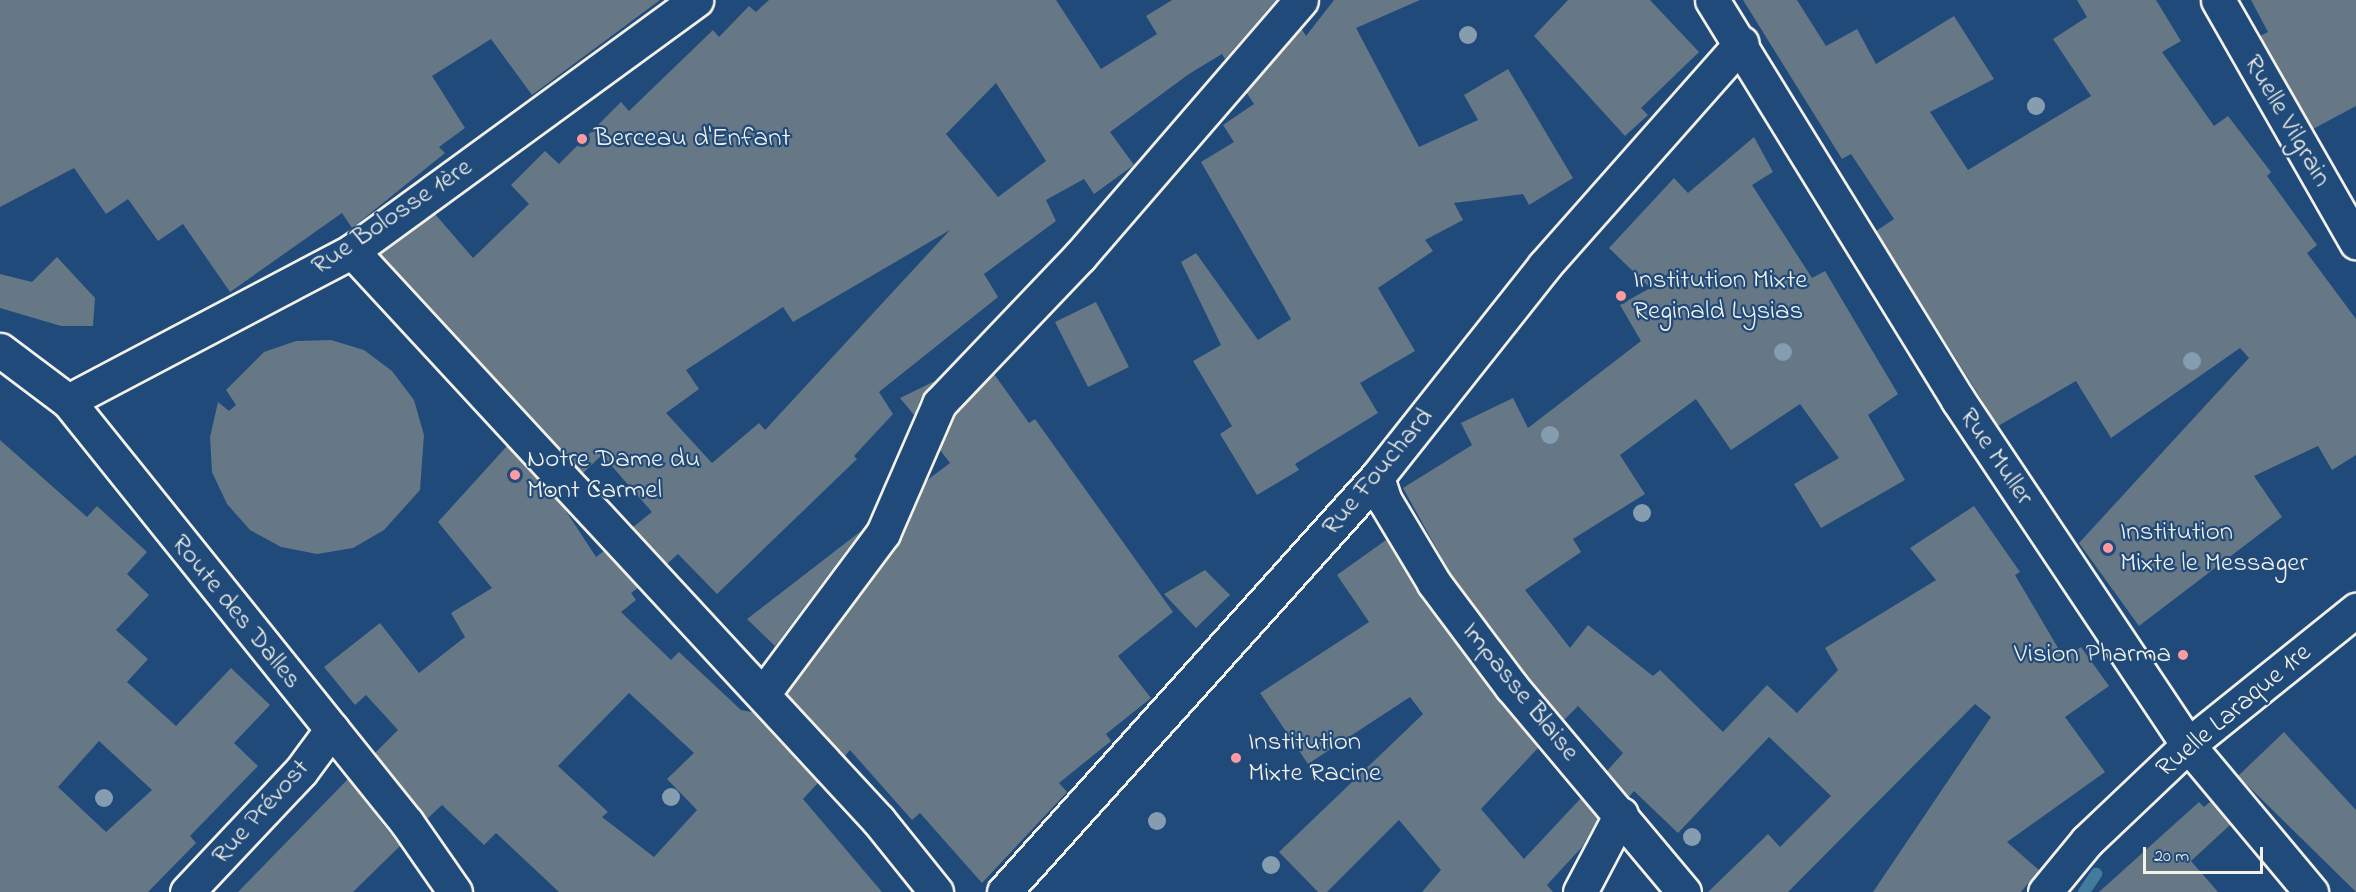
<!DOCTYPE html>
<html>
<head>
<meta charset="utf-8">
<style>
  body { margin:0 }
  #map { position:relative; width:2356px; height:892px; overflow:hidden; background:#1f4a7a; font-family:"Indie Flower",sans-serif }
  div>[style] { position:absolute }
  [style*='--x'] { left:calc(var(--x)*1px); top:calc(var(--y)*1px); width:calc(var(--w)*1px); rotate:calc(var(--a)*1deg) }
  .stream>* { height:12px; margin:-6px; padding:0 6px; transform-origin:6px; border-radius:6px; background:#437b9d }
  .building>* { inset:0; background:#667786 }
  .roads { filter:drop-shadow(2px 0 #f4f1e8) drop-shadow(-2px 0 #f4f1e8) drop-shadow(0 2px #f4f1e8) drop-shadow(0 -2px #f4f1e8) }
  .minor>* { height:33px; margin:-16.5px; padding:0 16.5px; transform-origin:16.5px; border-radius:16.5px; background:#1f4a7a }
  .trees>* { width:18px; height:18px; margin:-9px; border-radius:50%; background:#869caf }
  .dots>* { width:16px; height:16px; translate:-50% -50%; box-sizing:border-box; border:3px solid #1f4a7a; border-radius:50% }
  span { translate:-50% -50%; white-space:nowrap; text-align:center; line-height:1.15; -webkit-text-stroke:4.5px #1f4a7a; paint-order:stroke }
  .street-label { font-size:27px; color:#f4f1e8 }
  .poi-label { font-size:27px; color:#f4f1e8 }
  .left { translate:0 -50%; text-align:left }
  .right { translate:-100% -50%; text-align:right }
  .scale { position:absolute; left:2143px; top:847px; width:120px; height:27px; box-sizing:border-box; border:3px solid #f4f1e8; border-top:0; padding-left:8px; font-size:18px; line-height:21px; white-space:nowrap; color:#f4f1e8; -webkit-text-stroke:4px #1f4a7a; paint-order:stroke }
</style>
</head>
<body>
<div id="map">
  <div class="stream">
    <i style="--x:2084;--y:892;--w:22;--a:-56"></i>
  </div>
  <div class="building">
    <i style="clip-path:polygon(0 0,660px 0,532px 95px,491px 39px,432px 76px,465px 128px,439px 147px,445px 153px,352px 228px,342px 213px,230px 292px,183px 224px,158px 241px,128px 199px,106px 214px,74px 168px,0 207px)"></i>
    <i style="clip-path:polygon(evenodd,769px 0,1056px 0,1101px 69px,1157px 34px,1146px 16px,1172px 0,1276px 0,1225px 59px,1222px 54px,1189px 74px,1110px 132px,1134px 165px,1094px 194px,1084px 179px,1046px 200px,1056px 221px,984px 274px,998px 297px,879px 392px,893px 414px,854px 456px,857px 459px,717px 594px,678px 554px,667px 564px,633px 527px,652px 512px,602px 455px,583px 473px,380px 254px,435px 214px,473px 258px,529px 204px,511px 185px,545px 151px,559px 164px,621px 102px,629px 111px,713px 30px,719px 37px,749px 6px,756px 12px,769px 0,996px 83px,1046px 161px,998px 197px,946px 134px,996px 83px,769px 0,950px 230px,765px 430px,759px 423px,712px 463px,666px 413px,699px 389px,686px 370px,783px 307px,793px 322px,950px 230px)"></i>
    <i style="clip-path:polygon(1334px 0,1420px 0,1356px 28px,1419px 147px,1478px 120px,1464px 95px,1508px 69px,1573px 178px,1529px 205px,1523px 194px,1454px 203px,1463px 220px,1425px 240px,1433px 251px,1378px 288px,1415px 351px,1360px 383px,1378px 413px,1295px 464px,1299px 470px,1257px 495px,1220px 434px,1232px 426px,1193px 361px,1221px 345px,1181px 262px,1196px 253px,1258px 340px,1291px 319px,1201px 162px,1234px 142px,1223px 125px,1254px 104px,1246px 92px,1301px 28px,1306px 36px)"></i>
    <i style="clip-path:polygon(1568px 0,1650px 0,1699px 52px,1641px 108px,1648px 115px,1625px 136px,1534px 36px)"></i>
    <i style="clip-path:polygon(1743px 0,1797px 0,1826px 46px,1857px 29px,1876px 64px,1954px 16px,1994px 79px,1930px 112px,1968px 170px,2091px 96px,2053px 39px,2087px 17px,2077px 0,2156px 0,2181px 41px,2162px 52px,2214px 126px,2228px 116px,2271px 172px,2267px 176px,2317px 245px,2307px 253px,2356px 319px,2356px 455px,2332px 470px,2318px 446px,2254px 476px,2282px 517px,2139px 626px,2079px 543px,2249px 358px,2240px 348px,2111px 438px,2076px 381px,1998px 426px,1876px 231px,1894px 219px,1851px 154px,1842px 159px)"></i>
    <i style="clip-path:polygon(2251px 0,2356px 0,2356px 106px,2313px 129px,2260px 36px,2268px 32px)"></i>
    <i style="clip-path:polygon(1754px 137px,1773px 172px,1752px 185px,1812px 278px,1825px 271px,1898px 394px,1868px 415px,1905px 480px,1821px 528px,1794px 484px,1839px 458px,1800px 404px,1731px 450px,1696px 399px,1620px 455px,1645px 494px,1573px 539px,1581px 552px,1525px 590px,1570px 648px,1588px 625px,1653px 676px,1660px 670px,1723px 732px,1767px 685px,1797px 713px,1838px 670px,1825px 648px,1936px 580px,1910px 548px,1974px 506px,2020px 572px,2015px 575px,2064px 658px,2081px 647px,2109px 686px,2065px 717px,2105px 772px,2007px 842px,2039px 870px,2021px 892px,1873px 892px,1991px 717px,1975px 704px,1788px 892px,1708px 892px,1768px 834px,1780px 847px,1831px 796px,1769px 737px,1678px 833px,1634px 791px,1629px 797px,1607px 771px,1623px 753px,1578px 706px,1564px 720px,1526px 674px,1450px 573px,1403px 488px,1472px 445px,1461px 423px,1513px 398px,1528px 428px,1641px 341px,1620px 305px,1650px 288px,1609px 248px,1674px 178px,1688px 193px)"></i>
    <i style="clip-path:polygon(57px 257px,95px 298px,93px 326px,61px 326px,0 308px,0 274px,32px 282px)"></i>
    <i style="clip-path:polygon(1096px 302px,1129px 367px,1088px 387px,1055px 322px)"></i>
    <i style="clip-path:polygon(331px 340px,364px 350px,392px 371px,414px 400px,424px 435px,420px 490px,384px 530px,353px 548px,317px 554px,281px 547px,250px 530px,227px 504px,212px 472px,210px 437px,218px 402px,229px 411px,236px 405px,226px 390px,264px 352px,296px 341px)"></i>
    <i style="clip-path:polygon(994px 374px,1029px 423px,1035px 419px,1173px 612px,1118px 656px,1151px 698px,1106px 734px,1111px 741px,1059px 783px,1067px 792px,982px 883px,920px 813px,912px 820px,850px 750px,845px 756px,787px 694px,898px 544px,926px 481px,950px 463px,940px 450px,955px 415px)"></i>
    <i style="clip-path:polygon(935px 381px,922px 396px,914px 415px,900px 398px)"></i>
    <i style="clip-path:polygon(evenodd,0 440px,87px 517px,97px 506px,147px 552px,127px 574px,149px 595px,116px 630px,148px 659px,127px 682px,176px 726px,231px 668px,270px 705px,234px 743px,258px 766px,190px 836px,196px 843px,148px 892px,0 892px,0 440px,99px 741px,152px 790px,106px 832px,58px 787px,99px 741px)"></i>
    <i style="clip-path:polygon(evenodd,507px 446px,564px 508px,596px 557px,604px 551px,638px 588px,631px 593px,636px 600px,621px 612px,671px 660px,679px 652px,741px 710px,752px 712px,818px 783px,803px 799px,882px 892px,559px 892px,496px 833px,484px 845px,442px 805px,427px 819px,375px 753px,398px 730px,366px 695px,355px 705px,324px 667px,380px 623px,419px 673px,465px 637px,451px 613px,492px 588px,438px 522px,507px 446px,629px 693px,694px 753px,667px 779px,697px 810px,654px 857px,602px 817px,608px 812px,558px 766px,629px 693px)"></i>
    <i style="clip-path:polygon(861px 531px,775px 646px,747px 619px)"></i>
    <i style="clip-path:polygon(1386px 540px,1419px 594px,1538px 748px,1481px 809px,1524px 859px,1581px 798px,1598px 818px,1582px 847px,1547px 885px,1553px 892px,1422px 892px,1441px 870px,1399px 820px,1327px 892px,1318px 892px,1279px 852px,1423px 714px,1410px 697px,1308px 764px,1260px 693px,1369px 622px,1337px 575px)"></i>
    <i style="clip-path:polygon(1205px 570px,1230px 595px,1196px 628px,1164px 594px)"></i>
    <i style="clip-path:polygon(2284px 732px,2356px 810px,2356px 892px,2238px 776px)"></i>
    <i style="clip-path:polygon(348px 779px,400px 846px,353px 892px,238px 892px)"></i>
    <i style="clip-path:polygon(2211px 801px,2230px 825px,2191px 861px,2218px 892px,2099px 892px,2199px 802px,2204px 807px)"></i>
  </div>
  <div class="roads">
    <div class="minor">
      <i style="--x:1712;--y:0;--w:470;--a:58.4"></i>
      <i style="--x:1958;--y:400;--w:415;--a:56.3"></i>
      <i style="--x:2188;--y:745;--w:192;--a:50.1"></i>
      <i style="--x:2218;--y:0;--w:279;--a:60.3"></i>
      <i style="--x:352;--y:251;--w:776;--a:47.24"></i>
      <i style="--x:879;--y:821;--w:91;--a:51.2"></i>
      <i style="--x:0;--y:350;--w:85;--a:36.9"></i>
      <i style="--x:68;--y:401;--w:541;--a:51.22"></i>
      <i style="--x:407;--y:823;--w:84;--a:55.2"></i>
      <i style="--x:68;--y:401;--w:321;--a:-27.8"></i>
      <i style="--x:352;--y:251;--w:426;--a:-36.1"></i>
      <i style="--x:1377;--y:477;--w:25;--a:72"></i>
      <i style="--x:1385;--y:501;--w:96;--a:59.1"></i>
      <i style="--x:1434;--y:583;--w:129;--a:53.2"></i>
      <i style="--x:1511;--y:686;--w:269;--a:50"></i>
      <i style="--x:763;--y:694;--w:201;--a:-53.3"></i>
      <i style="--x:883;--y:533;--w:141;--a:-66.5"></i>
      <i style="--x:939;--y:404;--w:204;--a:-46.4"></i>
      <i style="--x:1080;--y:256;--w:338;--a:-49.2"></i>
      <i style="--x:187;--y:892;--w:166;--a:-46.7"></i>
      <i style="--x:301;--y:771;--w:52;--a:-53.6"></i>
      <i style="--x:1004;--y:892;--w:558;--a:-48.05"></i>
      <i style="--x:1377;--y:477;--w:269;--a:-51.6"></i>
      <i style="--x:1544;--y:266;--w:298;--a:-48.5"></i>
      <i style="--x:1580;--y:892;--w:88;--a:-62.3"></i>
      <i style="--x:2045;--y:892;--w:66;--a:-50.5"></i>
      <i style="--x:2087;--y:841;--w:139;--a:-43.5"></i>
      <i style="--x:2188;--y:745;--w:216;--a:-38.8"></i>
    </div>
  </div>
  <div class="trees">
    <i style="left:1468px;top:35px"></i>
    <i style="left:2036px;top:106px"></i>
    <i style="left:1783px;top:352px"></i>
    <i style="left:2192px;top:361px"></i>
    <i style="left:1550px;top:435px"></i>
    <i style="left:1642px;top:513px"></i>
    <i style="left:671px;top:797px"></i>
    <i style="left:104px;top:798px"></i>
    <i style="left:1157px;top:821px"></i>
    <i style="left:1692px;top:837px"></i>
    <i style="left:1271px;top:865px"></i>
  </div>
  <div class="dots">
    <i style="left:582px;top:139px;background:#ff9aa2"></i>
    <i style="left:1621px;top:296px;background:#ff9aa2"></i>
    <i style="left:515px;top:475px;background:#ff9aa2"></i>
    <i style="left:2108px;top:548px;background:#ff9aa2"></i>
    <i style="left:2183px;top:655px;background:#ff9aa2"></i>
    <i style="left:1236px;top:758px;background:#ff9aa2"></i>
  </div>
  <div class="street-label">
    <span style="left:2287px;top:121px;rotate:60deg">Ruelle Vilgrain</span>
    <span style="left:392px;top:217px;rotate:-34deg">Rue Bolosse 1ère</span>
    <span style="left:1996px;top:457px;rotate:56deg">Rue Muller</span>
    <span style="left:1378px;top:472px;rotate:-50deg">Rue Fouchard</span>
    <span style="left:236px;top:612px;rotate:51deg">Route des Dalles</span>
    <span style="left:1520px;top:692px;rotate:51deg">Impasse Blaise</span>
    <span style="left:2234px;top:711px;rotate:-40deg">Ruelle Laraque 1re</span>
    <span style="left:261px;top:812px;rotate:-48deg">Rue Prévost</span>
  </div>
  <div class="poi-label">
    <span class="left" style="left:594px;top:139px">Berceau d'Enfant</span>
    <span class="left" style="left:1633px;top:296px">Institution Mixte<br>Reginald Lysias</span>
    <span class="left" style="left:527px;top:475px">Notre Dame du<br>Mont Carmel</span>
    <span class="left" style="left:2120px;top:548px">Institution<br>Mixte le Messager</span>
    <span class="right" style="left:2171px;top:655px">Vision Pharma</span>
    <span class="left" style="left:1248px;top:758px">Institution<br>Mixte Racine</span>
  </div>
  <div class="scale">20 m</div>
</div>
</body>
</html>
